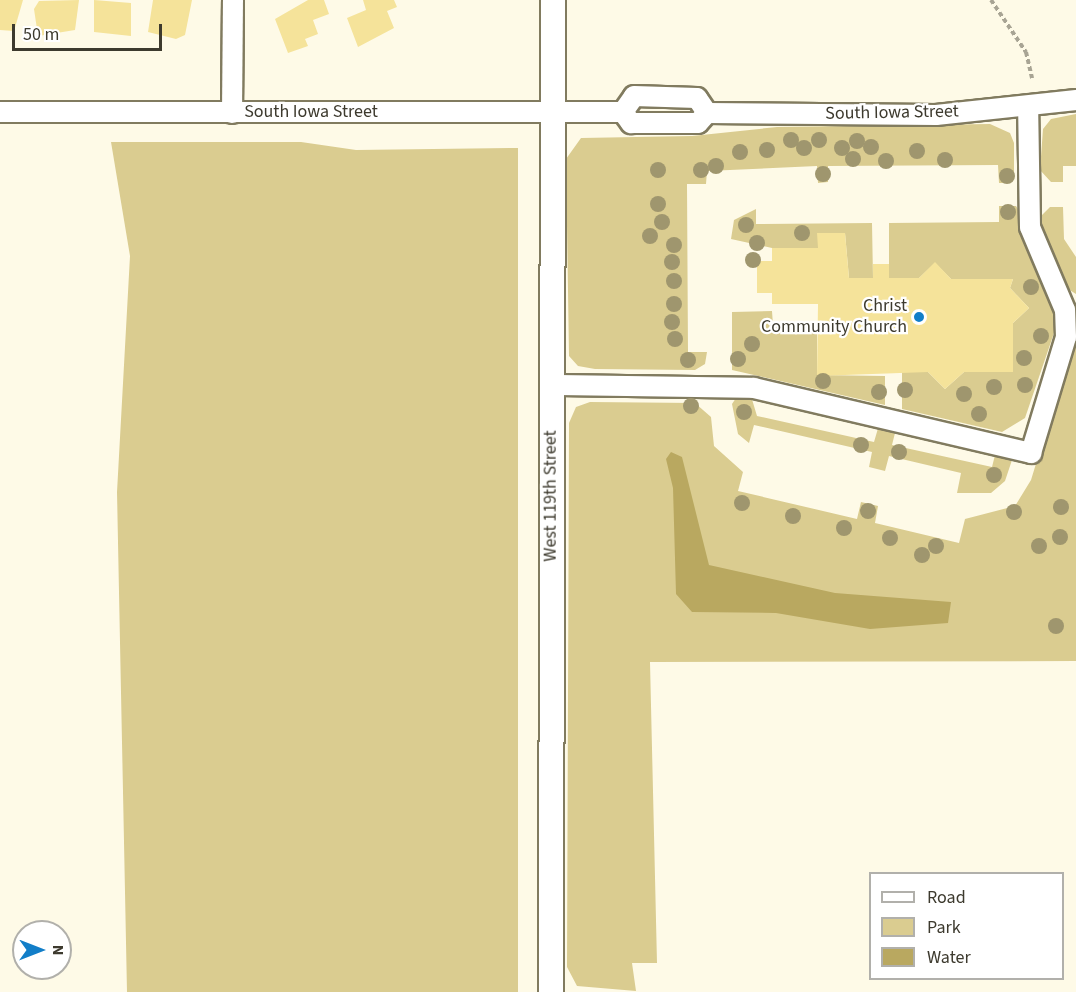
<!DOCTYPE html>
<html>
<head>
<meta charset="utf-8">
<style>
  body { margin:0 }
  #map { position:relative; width:1076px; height:992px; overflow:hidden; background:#fefae7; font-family:"Source Sans 3",sans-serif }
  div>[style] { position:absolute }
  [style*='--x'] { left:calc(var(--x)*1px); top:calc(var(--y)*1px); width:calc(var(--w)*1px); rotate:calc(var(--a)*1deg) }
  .green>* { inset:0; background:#dacc90 }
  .water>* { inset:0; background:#b9a860 }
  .building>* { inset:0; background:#f5e39a }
  .path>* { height:4px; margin-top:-2px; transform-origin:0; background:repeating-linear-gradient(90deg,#a8a494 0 4.5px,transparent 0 7.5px) }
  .roads { filter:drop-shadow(2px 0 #817b5f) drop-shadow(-2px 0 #817b5f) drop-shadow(0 2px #817b5f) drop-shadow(0 -2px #817b5f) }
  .minor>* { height:20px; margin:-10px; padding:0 10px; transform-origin:10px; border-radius:10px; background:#fff }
  .major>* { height:24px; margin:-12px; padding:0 12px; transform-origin:12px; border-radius:12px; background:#fff }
  .trees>* { width:16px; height:16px; margin:-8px; border-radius:50%; background:#9f966e }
  .dots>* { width:16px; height:16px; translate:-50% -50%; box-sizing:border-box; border:3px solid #fff; border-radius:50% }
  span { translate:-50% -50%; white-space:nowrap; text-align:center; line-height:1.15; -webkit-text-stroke:4.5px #fff; paint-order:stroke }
  .street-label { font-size:18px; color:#3d3a2e }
  .poi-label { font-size:18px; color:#3d3a2e }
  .right { translate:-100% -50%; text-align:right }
  .legend { position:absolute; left:869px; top:872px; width:195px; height:108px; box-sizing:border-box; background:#fff; border:2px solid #b1b0ab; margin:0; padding:8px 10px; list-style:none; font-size:18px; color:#3d3a2e }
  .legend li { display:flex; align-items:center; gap:12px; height:30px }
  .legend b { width:30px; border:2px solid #b1b0ab }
  .north { position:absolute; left:12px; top:920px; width:60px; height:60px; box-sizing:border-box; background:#fff; border:2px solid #b1b0ab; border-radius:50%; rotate:90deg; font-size:16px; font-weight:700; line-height:24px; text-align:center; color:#3d3a2e }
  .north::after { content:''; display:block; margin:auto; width:21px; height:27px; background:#127ec8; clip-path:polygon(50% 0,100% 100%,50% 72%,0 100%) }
  .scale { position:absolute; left:12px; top:24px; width:150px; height:27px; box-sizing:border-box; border:3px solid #3d3a2e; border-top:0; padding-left:8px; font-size:18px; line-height:21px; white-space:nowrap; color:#3d3a2e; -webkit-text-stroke:4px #fff; paint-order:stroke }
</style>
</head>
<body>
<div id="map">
  <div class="green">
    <i style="clip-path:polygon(1076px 114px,1076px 166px,1063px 166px,1063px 182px,1051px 182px,1040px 170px,1043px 129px,1051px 119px)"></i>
    <i style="clip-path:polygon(990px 124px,1010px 133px,1014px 143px,1014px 175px,1007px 183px,999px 183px,998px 165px,828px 166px,828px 182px,818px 183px,817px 166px,707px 171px,706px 184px,687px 184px,688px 352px,707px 352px,705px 364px,695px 370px,595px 369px,578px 366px,569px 356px,566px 159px,581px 138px,692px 136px,777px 127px)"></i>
    <i style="clip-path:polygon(111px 142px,301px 142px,356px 150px,518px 148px,518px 992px,127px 992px,117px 492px,130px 256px)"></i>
    <i style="clip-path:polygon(999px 206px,1016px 206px,1020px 212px,1020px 234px,1054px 313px,1054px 333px,1025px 418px,1002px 432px,902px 409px,902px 372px,928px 372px,945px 389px,964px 372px,1013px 372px,1013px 323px,1029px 308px,1010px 288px,1013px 279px,951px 279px,935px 263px,919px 278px,889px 278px,889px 223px,999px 222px)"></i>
    <i style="clip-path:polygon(1050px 207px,1063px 207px,1064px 239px,1076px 257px,1076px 294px,1068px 289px,1041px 230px,1041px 216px)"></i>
    <i style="clip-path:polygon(756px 209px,756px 224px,872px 223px,873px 278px,849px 278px,845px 233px,818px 233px,818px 248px,772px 248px,731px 239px,734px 220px)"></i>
    <i style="clip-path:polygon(772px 311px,773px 325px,817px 325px,817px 375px,885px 376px,885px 405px,732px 370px,732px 312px)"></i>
    <i style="clip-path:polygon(1076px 333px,1076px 661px,650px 662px,657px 963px,632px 963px,636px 991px,577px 986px,567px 967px,569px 423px,576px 407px,590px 402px,695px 403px,711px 417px,714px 446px,743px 472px,738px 491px,857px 519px,861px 502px,878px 506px,875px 523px,959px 543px,965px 519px,1015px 506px,1031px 480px)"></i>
    <i style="clip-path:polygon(738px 395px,751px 396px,757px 416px,874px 442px,879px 425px,896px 429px,892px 445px,992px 467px,996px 451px,1012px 460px,1005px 481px,991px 493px,957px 493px,961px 473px,889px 456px,885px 471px,869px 467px,872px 452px,754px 425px,749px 443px,738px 434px,732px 404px)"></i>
  </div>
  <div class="water">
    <i style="clip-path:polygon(671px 452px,682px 457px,709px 565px,835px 593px,951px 602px,948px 623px,870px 629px,776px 613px,692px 612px,676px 594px,673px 488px,666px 459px)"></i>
  </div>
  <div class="building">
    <i style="clip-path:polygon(0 0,23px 0,14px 31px,0 30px)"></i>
    <i style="clip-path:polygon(79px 0,75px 30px,38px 36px,34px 9px,39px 1px)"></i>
    <i style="clip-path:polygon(94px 0,131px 3px,131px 36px,94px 32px)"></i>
    <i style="clip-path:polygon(153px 0,192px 0,185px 35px,176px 39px,148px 32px)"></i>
    <i style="clip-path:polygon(308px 0,324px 0,329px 14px,313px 20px,318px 34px,305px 39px,308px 46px,288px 53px,275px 19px)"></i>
    <i style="clip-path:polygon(363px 0,394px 0,397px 7px,387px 11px,394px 28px,358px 47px,347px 18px,366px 10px)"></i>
    <i style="clip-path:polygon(817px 233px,845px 233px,849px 278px,873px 278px,873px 264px,889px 264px,889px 278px,919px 278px,935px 262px,951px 279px,1013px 279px,1010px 288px,1029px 308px,1013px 323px,1013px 372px,964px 372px,945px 389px,928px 372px,817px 376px,818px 304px,772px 304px,772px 293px,757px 293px,757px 261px,772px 261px,772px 248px,818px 248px)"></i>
  </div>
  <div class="path">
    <i style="--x:991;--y:0;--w:63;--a:56.1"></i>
    <i style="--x:1026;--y:52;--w:27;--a:77"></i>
  </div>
  <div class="roads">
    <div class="minor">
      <i style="--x:0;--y:112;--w:623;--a:0"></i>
      <i style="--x:623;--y:112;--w:19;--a:-55"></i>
      <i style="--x:634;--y:96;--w:63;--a:1.8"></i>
      <i style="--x:697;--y:98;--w:18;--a:56"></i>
      <i style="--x:623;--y:112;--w:14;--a:54"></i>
      <i style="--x:631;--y:123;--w:67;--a:0"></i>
      <i style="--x:698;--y:123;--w:13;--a:-48"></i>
      <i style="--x:232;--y:113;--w:113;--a:-89.5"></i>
      <i style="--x:707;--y:113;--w:229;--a:0.5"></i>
      <i style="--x:936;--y:115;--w:141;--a:-6.1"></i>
      <i style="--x:551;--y:385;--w:203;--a:0.8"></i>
      <i style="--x:754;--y:388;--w:285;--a:13.2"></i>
      <i style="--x:1031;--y:453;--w:121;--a:-73.2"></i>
      <i style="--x:1066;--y:337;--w:27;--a:-92"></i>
      <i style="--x:1065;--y:310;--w:90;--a:-112.9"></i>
      <i style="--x:1030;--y:227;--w:121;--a:-90.9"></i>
    </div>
    <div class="major">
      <i style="--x:551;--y:992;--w:992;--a:-89.88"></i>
    </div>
  </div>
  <div class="trees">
    <i style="left:791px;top:140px"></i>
    <i style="left:819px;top:140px"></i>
    <i style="left:857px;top:141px"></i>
    <i style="left:871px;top:147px"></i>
    <i style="left:804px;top:148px"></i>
    <i style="left:842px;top:148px"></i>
    <i style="left:767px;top:150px"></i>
    <i style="left:917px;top:151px"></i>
    <i style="left:740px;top:152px"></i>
    <i style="left:853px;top:159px"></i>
    <i style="left:945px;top:160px"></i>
    <i style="left:886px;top:161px"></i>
    <i style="left:716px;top:166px"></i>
    <i style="left:658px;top:170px"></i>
    <i style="left:701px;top:170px"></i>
    <i style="left:823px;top:174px"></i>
    <i style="left:1007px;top:176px"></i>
    <i style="left:658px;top:204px"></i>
    <i style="left:1008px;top:212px"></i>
    <i style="left:662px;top:222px"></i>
    <i style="left:746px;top:225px"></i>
    <i style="left:802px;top:233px"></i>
    <i style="left:650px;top:236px"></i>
    <i style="left:757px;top:243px"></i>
    <i style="left:674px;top:245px"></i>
    <i style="left:753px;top:260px"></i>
    <i style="left:672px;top:262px"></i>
    <i style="left:674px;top:281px"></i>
    <i style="left:1031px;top:287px"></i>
    <i style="left:674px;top:304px"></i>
    <i style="left:672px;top:322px"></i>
    <i style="left:1041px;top:336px"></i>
    <i style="left:675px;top:339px"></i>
    <i style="left:752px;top:344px"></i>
    <i style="left:1024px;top:358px"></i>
    <i style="left:738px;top:359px"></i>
    <i style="left:688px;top:360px"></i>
    <i style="left:823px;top:381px"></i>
    <i style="left:1025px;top:385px"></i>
    <i style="left:994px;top:387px"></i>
    <i style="left:905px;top:390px"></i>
    <i style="left:879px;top:392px"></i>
    <i style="left:964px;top:394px"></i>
    <i style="left:691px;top:406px"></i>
    <i style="left:744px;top:412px"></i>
    <i style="left:979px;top:414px"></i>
    <i style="left:861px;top:445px"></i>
    <i style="left:899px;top:452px"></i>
    <i style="left:994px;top:475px"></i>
    <i style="left:742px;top:503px"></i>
    <i style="left:1061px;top:507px"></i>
    <i style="left:868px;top:511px"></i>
    <i style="left:1014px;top:512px"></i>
    <i style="left:793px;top:516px"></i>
    <i style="left:844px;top:528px"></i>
    <i style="left:1060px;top:537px"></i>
    <i style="left:890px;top:538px"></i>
    <i style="left:936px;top:546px"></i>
    <i style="left:1039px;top:546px"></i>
    <i style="left:922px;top:555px"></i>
    <i style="left:1056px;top:626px"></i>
  </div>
  <div class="dots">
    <i style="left:919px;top:317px;background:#127ec8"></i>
  </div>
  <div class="street-label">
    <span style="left:311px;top:112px">South Iowa Street</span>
    <span style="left:892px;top:113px;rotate:-1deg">South Iowa Street</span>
    <span style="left:551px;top:496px;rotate:-90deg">West 119th Street</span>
  </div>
  <div class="poi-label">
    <span class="right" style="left:907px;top:317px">Christ<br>Community Church</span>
  </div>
  <ul class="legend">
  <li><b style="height:8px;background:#fff"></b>Road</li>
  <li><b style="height:16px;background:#dacc90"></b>Park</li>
  <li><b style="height:16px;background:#b9a860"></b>Water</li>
  </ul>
  <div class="north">N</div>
  <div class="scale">50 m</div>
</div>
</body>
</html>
